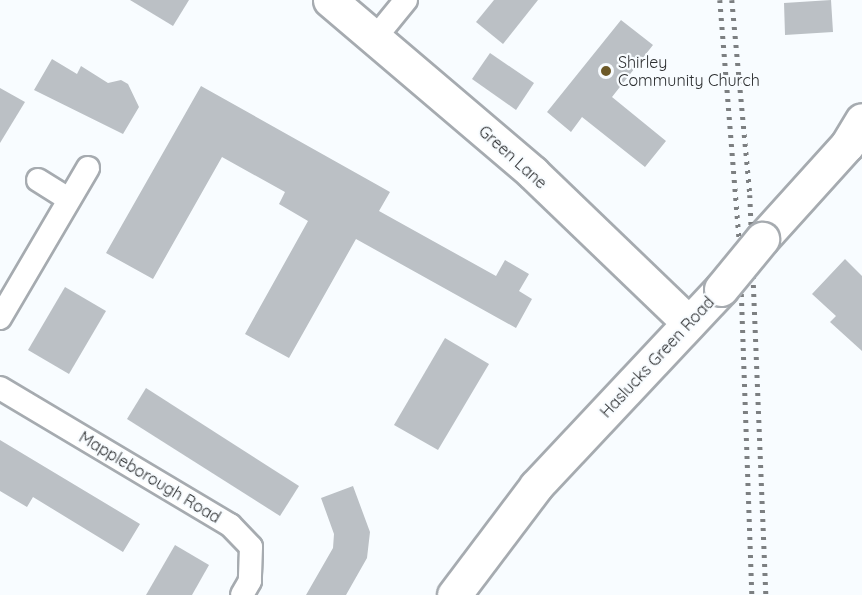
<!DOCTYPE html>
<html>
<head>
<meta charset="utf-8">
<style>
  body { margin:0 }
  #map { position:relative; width:862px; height:595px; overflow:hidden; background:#f8fcff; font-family:Quicksand,sans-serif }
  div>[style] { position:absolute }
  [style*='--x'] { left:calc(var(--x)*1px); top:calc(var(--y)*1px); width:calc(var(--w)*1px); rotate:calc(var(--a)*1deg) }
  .building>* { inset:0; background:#bbc0c5 }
  .roads { filter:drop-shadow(2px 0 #a6abb0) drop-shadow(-2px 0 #a6abb0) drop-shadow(0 2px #a6abb0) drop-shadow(0 -2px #a6abb0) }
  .street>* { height:22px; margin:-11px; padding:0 11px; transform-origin:11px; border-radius:11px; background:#fff }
  .secondary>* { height:33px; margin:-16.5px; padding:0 16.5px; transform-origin:16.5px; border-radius:16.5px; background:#fff }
  .rail>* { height:4.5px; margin-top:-2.25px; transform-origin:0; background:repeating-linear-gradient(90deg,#7c7f81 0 3px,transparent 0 9px) }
  .bridges { filter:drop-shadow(2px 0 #a6abb0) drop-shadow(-2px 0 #a6abb0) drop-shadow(0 2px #a6abb0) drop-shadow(0 -2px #a6abb0) }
  .secondary-bridge>* { height:33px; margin:-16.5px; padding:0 16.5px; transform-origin:16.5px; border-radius:16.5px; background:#fff }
  .dots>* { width:16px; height:16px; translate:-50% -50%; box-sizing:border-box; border:3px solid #f8fcff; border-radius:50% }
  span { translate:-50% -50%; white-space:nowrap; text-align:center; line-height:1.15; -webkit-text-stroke:4.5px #f8fcff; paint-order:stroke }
  .poi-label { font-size:16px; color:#2d2f31 }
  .left { translate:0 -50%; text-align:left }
  .street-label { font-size:16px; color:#2d2f31 }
</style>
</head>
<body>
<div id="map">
  <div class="building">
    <i style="clip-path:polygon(130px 0,189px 0,173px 26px)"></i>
    <i style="clip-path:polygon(494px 0,538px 0,503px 44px,476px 22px)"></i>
    <i style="clip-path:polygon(831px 0,833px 32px,785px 35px,784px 3px)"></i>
    <i style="clip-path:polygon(621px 20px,653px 45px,612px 97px,666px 141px,645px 167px,582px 117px,571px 132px,547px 112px)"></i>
    <i style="clip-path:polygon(490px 53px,534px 83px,516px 110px,472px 79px)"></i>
    <i style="clip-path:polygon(52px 59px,77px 74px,81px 66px,108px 83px,121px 80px,128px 84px,139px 107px,123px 134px,34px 90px)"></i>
    <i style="clip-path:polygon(201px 86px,390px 192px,379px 211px,496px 276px,505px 260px,529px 274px,519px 291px,532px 299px,516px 328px,356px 239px,289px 358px,245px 334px,308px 221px,279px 204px,285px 192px,222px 157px,153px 279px,106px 253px)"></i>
    <i style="clip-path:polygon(0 88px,25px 102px,0 143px)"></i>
    <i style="clip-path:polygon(845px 259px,862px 276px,862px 351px,830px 322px,836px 316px,812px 294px)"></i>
    <i style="clip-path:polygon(65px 287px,106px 311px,69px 374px,28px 350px)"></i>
    <i style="clip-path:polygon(445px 338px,489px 364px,438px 450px,394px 425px)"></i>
    <i style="clip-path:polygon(146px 388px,299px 486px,280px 516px,127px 419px)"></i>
    <i style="clip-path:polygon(0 440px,140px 524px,123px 552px,33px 497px,27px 507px,0 491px)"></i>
    <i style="clip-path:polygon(353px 486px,370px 532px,367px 558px,346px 595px,306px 595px,333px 548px,334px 534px,321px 498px)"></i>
    <i style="clip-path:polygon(175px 545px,209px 565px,192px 595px,146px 595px)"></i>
  </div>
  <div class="roads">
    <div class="street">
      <i style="--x:375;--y:38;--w:49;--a:-50.8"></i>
      <i style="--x:38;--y:180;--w:36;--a:32"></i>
      <i style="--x:0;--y:318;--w:174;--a:-59.6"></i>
      <i style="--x:0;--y:388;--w:268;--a:30.8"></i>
      <i style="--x:230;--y:525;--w:30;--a:46"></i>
      <i style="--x:251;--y:547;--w:34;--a:92"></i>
      <i style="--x:250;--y:581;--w:16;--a:120"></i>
    </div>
    <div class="secondary">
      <i style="--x:330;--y:0;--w:267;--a:40.4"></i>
      <i style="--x:533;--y:173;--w:216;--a:43.9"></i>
      <i style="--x:762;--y:239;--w:127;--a:-47.9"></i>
      <i style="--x:847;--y:145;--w:29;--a:-59"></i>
      <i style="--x:454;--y:595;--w:136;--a:-53"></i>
      <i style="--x:536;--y:486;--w:270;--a:-46.8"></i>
    </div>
  </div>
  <div class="rail">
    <i style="--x:720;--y:0;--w:250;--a:85.4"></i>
    <i style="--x:740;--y:249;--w:346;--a:88"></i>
    <i style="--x:732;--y:0;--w:196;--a:84.7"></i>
    <i style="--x:750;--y:195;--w:400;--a:87.7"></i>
  </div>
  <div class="bridges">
    <div class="secondary-bridge">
      <i style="--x:721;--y:289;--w:65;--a:-50.6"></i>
    </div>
  </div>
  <div class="dots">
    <i style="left:606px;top:71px;background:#6c5928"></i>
  </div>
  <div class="poi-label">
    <span class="left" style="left:618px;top:71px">Shirley<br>Community Church</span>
  </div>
  <div class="street-label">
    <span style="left:513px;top:157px;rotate:42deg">Green Lane</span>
    <span style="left:657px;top:357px;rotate:-47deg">Haslucks Green Road</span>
    <span style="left:150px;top:477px;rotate:31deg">Mappleborough Road</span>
  </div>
</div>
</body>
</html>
